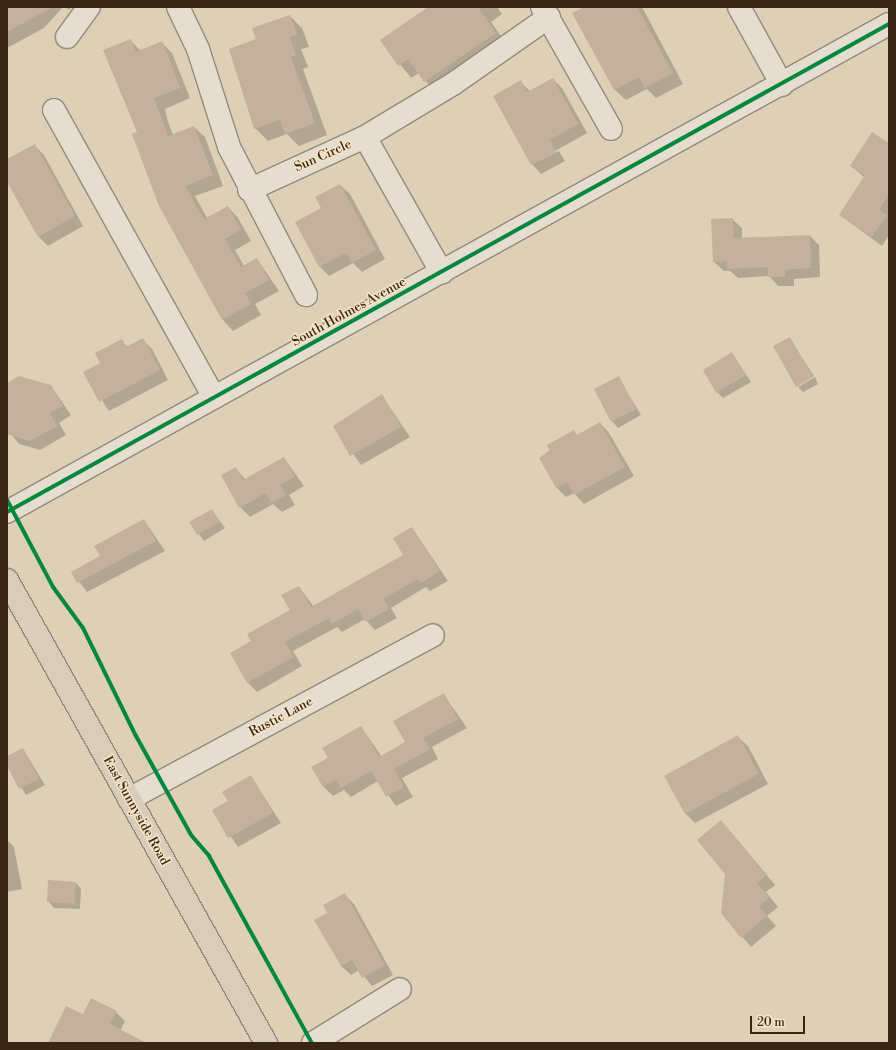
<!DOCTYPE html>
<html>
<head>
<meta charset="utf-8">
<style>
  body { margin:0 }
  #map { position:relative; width:896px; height:1050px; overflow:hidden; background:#ded0b6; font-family:"Libre Bodoni",serif }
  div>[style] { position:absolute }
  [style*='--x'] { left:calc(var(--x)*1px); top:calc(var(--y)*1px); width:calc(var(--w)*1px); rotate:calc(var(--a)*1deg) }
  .shadow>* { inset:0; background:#0003 }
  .building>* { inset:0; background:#c4b09d }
  .roads { filter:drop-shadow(1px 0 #948a79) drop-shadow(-1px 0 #948a79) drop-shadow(0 1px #948a79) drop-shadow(0 -1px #948a79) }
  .minor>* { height:22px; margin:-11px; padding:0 11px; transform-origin:11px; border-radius:11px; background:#e4ddd0 }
  .major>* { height:22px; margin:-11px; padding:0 11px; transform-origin:11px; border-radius:11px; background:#d8cdbb }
  .cycleway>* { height:4px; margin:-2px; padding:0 2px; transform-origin:2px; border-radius:2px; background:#00873e }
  span { translate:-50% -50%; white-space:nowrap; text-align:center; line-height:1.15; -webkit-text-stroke:3px #f4e4c5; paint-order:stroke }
  .street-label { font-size:13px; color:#3a2414 }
  .frame { position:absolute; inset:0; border:8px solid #3a2414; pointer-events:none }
  .scale { position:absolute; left:750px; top:1016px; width:55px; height:18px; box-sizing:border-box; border:2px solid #3a2414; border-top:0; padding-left:5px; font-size:12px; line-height:14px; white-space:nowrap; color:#3a2414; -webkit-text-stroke:3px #f4e4c5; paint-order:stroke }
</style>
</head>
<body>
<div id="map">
  <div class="shadow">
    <i style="clip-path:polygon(14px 7px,63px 7px,44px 28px,7px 48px,7px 12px)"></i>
    <i style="clip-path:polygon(65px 7px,72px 7px,69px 10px)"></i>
    <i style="clip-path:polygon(429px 7px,497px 7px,502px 14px,491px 22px,507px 45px,437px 94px,419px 73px,411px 78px,381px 40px)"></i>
    <i style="clip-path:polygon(587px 7px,642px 7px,683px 84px,656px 98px,647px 89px,626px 100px,615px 90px,574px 14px)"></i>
    <i style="clip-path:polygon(290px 16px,302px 28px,309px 47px,301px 49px,308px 67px,303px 69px,327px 135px,299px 146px,287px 134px,268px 141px,255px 128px,258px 40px)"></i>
    <i style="clip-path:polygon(130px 40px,141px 51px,162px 43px,172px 53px,190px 98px,165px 109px,168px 122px,173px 135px,194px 127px,205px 137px,223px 186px,195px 196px,207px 218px,228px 207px,238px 218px,251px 241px,235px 250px,244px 266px,257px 259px,279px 291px,255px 304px,261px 315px,233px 331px,223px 320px,160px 206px,138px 132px)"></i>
    <i style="clip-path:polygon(553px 79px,562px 88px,587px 133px,534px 163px,559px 151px,565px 161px,541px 174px,532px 164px,520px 82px,530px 91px)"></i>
    <i style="clip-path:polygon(889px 142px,889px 235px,882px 246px,840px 215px,864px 177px,851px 166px)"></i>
    <i style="clip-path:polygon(34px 145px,44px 155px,83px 226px,48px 246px,38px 236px,7px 180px,7px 161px)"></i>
    <i style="clip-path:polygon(340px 185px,350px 194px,385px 259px,362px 272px,353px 263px,329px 276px,320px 267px,296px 223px,322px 209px)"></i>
    <i style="clip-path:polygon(732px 219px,742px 228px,742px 239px,810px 236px,819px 245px,820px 277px,794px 279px,794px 286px,778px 286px,769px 276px,738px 278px,730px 271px,724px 271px,714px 262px)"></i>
    <i style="clip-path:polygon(789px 338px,814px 376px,797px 386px,774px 346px)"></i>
    <i style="clip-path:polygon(143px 340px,152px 349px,168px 380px,109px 411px,84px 373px,101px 363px,121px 341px,128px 347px)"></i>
    <i style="clip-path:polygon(732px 354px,751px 382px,723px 398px,717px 392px)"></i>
    <i style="clip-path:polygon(618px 377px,641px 415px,618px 428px,612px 421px)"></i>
    <i style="clip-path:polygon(815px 377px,818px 384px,803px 392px,798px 387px)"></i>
    <i style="clip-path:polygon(7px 384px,51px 386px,71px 415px,59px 423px,66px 435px,40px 450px,19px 444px,7px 429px)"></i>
    <i style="clip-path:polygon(382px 396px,410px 437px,361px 465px,334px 426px)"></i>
    <i style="clip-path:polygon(600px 423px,609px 433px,634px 476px,584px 504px,574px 493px,566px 497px,557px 488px,540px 458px,573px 431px,578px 436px)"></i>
    <i style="clip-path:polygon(284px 458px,304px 486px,289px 495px,295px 505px,282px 512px,273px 504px,250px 517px,240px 507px,235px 468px,246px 480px)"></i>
    <i style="clip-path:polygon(212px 510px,225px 528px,204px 541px,191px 523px)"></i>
    <i style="clip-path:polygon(144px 520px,165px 551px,87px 592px,72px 572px,101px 556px)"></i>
    <i style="clip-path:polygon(412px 528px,448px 581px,430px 591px,426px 587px,391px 608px,397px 618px,375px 630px,365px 619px,342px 632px,337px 627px,293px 651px,302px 666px,257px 692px,248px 683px,231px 653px,253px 641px,291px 611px,299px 587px,314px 607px,404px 555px)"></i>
    <i style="clip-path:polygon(444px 695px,467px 728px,432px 747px,438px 759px,402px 778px,413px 797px,396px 806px,378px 781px,351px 797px,344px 790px,333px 796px,324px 787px,313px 767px,329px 758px,361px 727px,382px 757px,406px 742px)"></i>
    <i style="clip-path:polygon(738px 737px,748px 746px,768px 784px,695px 823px,686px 814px,666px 776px)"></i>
    <i style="clip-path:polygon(23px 749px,45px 785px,26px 795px,7px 763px,7px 757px)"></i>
    <i style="clip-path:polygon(251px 777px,281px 823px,238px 847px,213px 810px,229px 801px)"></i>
    <i style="clip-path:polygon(721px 821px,775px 885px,766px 892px,778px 907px,767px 916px,776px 926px,751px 947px,722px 913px,726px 873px)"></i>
    <i style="clip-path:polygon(7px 840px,14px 847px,22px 889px,7px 892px)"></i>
    <i style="clip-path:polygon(75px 882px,81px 889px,80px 909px,54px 908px,48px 901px)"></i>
    <i style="clip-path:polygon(345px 895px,354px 904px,393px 975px,372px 986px,359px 970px,351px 975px,341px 966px,329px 913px)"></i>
    <i style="clip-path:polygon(116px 1012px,125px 1021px,120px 1031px,137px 1043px,49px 1043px,83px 1016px)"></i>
  </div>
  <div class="building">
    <i style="clip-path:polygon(7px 7px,52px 7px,7px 32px)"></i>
    <i style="clip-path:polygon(428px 7px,478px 7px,496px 33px,424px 82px,408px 59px,398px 66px,380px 40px)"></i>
    <i style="clip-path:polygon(584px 7px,637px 7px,673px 73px,645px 88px,639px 77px,614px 90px,572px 13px)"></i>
    <i style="clip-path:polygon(290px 15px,297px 34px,290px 37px,296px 55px,291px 57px,315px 123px,285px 134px,280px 120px,254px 129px,229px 49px,256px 39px,252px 28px)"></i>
    <i style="clip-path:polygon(131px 39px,136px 52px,162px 41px,170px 61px,180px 88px,154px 98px,168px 136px,194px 126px,213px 175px,185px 186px,204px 219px,228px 206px,241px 230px,225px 239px,241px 267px,257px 258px,269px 280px,245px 293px,251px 304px,222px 320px,159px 206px,132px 134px,137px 132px,103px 50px)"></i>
    <i style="clip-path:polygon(553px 78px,578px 124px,550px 140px,556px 152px,531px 165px,493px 96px,521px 80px,527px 92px)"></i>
    <i style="clip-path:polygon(872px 132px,889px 143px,889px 194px,879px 210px,887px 215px,872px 237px,839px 215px,865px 175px,850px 166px)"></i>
    <i style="clip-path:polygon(35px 144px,75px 216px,38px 237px,7px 182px,7px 159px)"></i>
    <i style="clip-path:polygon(340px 184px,376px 250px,352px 263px,346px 253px,319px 267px,295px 222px,321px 208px,315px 197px)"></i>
    <i style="clip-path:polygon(733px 218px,734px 238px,810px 235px,811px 268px,785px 270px,785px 277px,768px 277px,768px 267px,727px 269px,727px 261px,713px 262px,711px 219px)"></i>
    <i style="clip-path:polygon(790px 337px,813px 377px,796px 387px,773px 346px)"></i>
    <i style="clip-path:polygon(143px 338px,160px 370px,99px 402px,83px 372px,100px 363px,95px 353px,122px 339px,126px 347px)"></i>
    <i style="clip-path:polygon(732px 352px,746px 375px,716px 393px,703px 370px)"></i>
    <i style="clip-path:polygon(19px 376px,51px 385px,63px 406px,50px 413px,57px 426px,30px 441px,7px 434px,7px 383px)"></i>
    <i style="clip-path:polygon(619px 376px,636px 409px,611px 422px,594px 389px)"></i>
    <i style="clip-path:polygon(382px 394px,401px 427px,350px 456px,333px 426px)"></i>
    <i style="clip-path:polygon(600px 422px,625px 467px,574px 495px,567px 482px,556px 488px,539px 458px,550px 451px,547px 445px,574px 430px,577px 435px)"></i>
    <i style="clip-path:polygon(284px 457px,295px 476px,280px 485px,286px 495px,271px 503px,266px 493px,239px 508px,221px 475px,236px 467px,243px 480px)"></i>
    <i style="clip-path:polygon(212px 509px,220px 522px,197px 535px,189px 522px)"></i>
    <i style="clip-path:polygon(144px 519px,156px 541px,77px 583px,71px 572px,100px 556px,94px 546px)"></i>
    <i style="clip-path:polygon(412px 527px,440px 571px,421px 583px,418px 579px,383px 599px,389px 609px,366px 622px,358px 609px,332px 624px,329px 618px,285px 642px,294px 657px,247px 683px,230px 653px,251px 641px,247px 634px,290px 610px,281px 595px,299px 586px,311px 607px,403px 555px,393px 538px)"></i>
    <i style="clip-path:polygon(444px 693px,458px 719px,423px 738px,430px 749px,394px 769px,404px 787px,386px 797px,371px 771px,341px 788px,336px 780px,323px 787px,311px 767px,328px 758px,322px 748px,361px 726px,379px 757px,405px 742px,393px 721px)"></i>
    <i style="clip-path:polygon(738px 735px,759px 774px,685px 814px,664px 776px)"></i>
    <i style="clip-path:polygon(23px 748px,39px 779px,19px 789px,7px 766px,7px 756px)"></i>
    <i style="clip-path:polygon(251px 775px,273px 813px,228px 838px,212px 810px,228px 801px,222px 792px)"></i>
    <i style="clip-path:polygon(721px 820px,767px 875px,757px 883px,770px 897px,759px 906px,767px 916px,741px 938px,721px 913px,725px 874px,697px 840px)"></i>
    <i style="clip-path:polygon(48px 880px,76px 882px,74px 904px,47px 902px)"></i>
    <i style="clip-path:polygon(345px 893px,385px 965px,362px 978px,352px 960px,341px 966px,314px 920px,327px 913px,323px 905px)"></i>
    <i style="clip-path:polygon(91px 998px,117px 1011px,110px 1024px,147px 1043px,48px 1043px,66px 1006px,83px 1014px)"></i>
  </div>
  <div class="roads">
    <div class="minor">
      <i style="--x:178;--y:7;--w:47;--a:64.5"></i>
      <i style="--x:198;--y:49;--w:103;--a:72.4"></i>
      <i style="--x:229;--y:147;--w:167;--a:62.5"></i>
      <i style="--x:542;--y:7;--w:140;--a:60.5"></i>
      <i style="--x:739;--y:7;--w:89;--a:61.1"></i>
      <i style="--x:67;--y:37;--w:37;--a:-54"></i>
      <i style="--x:54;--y:110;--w:329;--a:60.9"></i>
      <i style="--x:365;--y:137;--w:156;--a:60.5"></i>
      <i style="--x:249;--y:190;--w:128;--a:-24.6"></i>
      <i style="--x:365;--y:137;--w:103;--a:-31.1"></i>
      <i style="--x:453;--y:84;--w:117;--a:-34.9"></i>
      <i style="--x:7;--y:512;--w:1008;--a:-28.96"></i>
      <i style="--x:129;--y:799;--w:345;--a:-28.3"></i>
      <i style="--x:313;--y:1043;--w:102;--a:-31.8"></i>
    </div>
    <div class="major">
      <i style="--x:7;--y:580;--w:531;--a:60.78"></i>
    </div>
  </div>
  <div class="cycleway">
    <i style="--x:7;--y:500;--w:98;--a:62.1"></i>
    <i style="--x:53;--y:587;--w:51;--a:53.8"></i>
    <i style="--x:83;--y:628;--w:120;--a:63.9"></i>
    <i style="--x:136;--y:736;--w:113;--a:60.9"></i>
    <i style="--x:191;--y:835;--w:28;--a:49"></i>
    <i style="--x:209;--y:856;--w:213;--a:61.2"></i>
    <i style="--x:7;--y:512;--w:1008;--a:-28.96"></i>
  </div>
  <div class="street-label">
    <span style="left:323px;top:156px;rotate:-24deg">Sun Circle</span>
    <span style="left:349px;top:312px;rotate:-29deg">South Holmes Avenue</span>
    <span style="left:281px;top:717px;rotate:-28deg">Rustic Lane</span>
    <span style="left:136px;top:811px;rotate:61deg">East Sunnyside Road</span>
  </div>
  <div class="frame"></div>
  <div class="scale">20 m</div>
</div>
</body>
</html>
